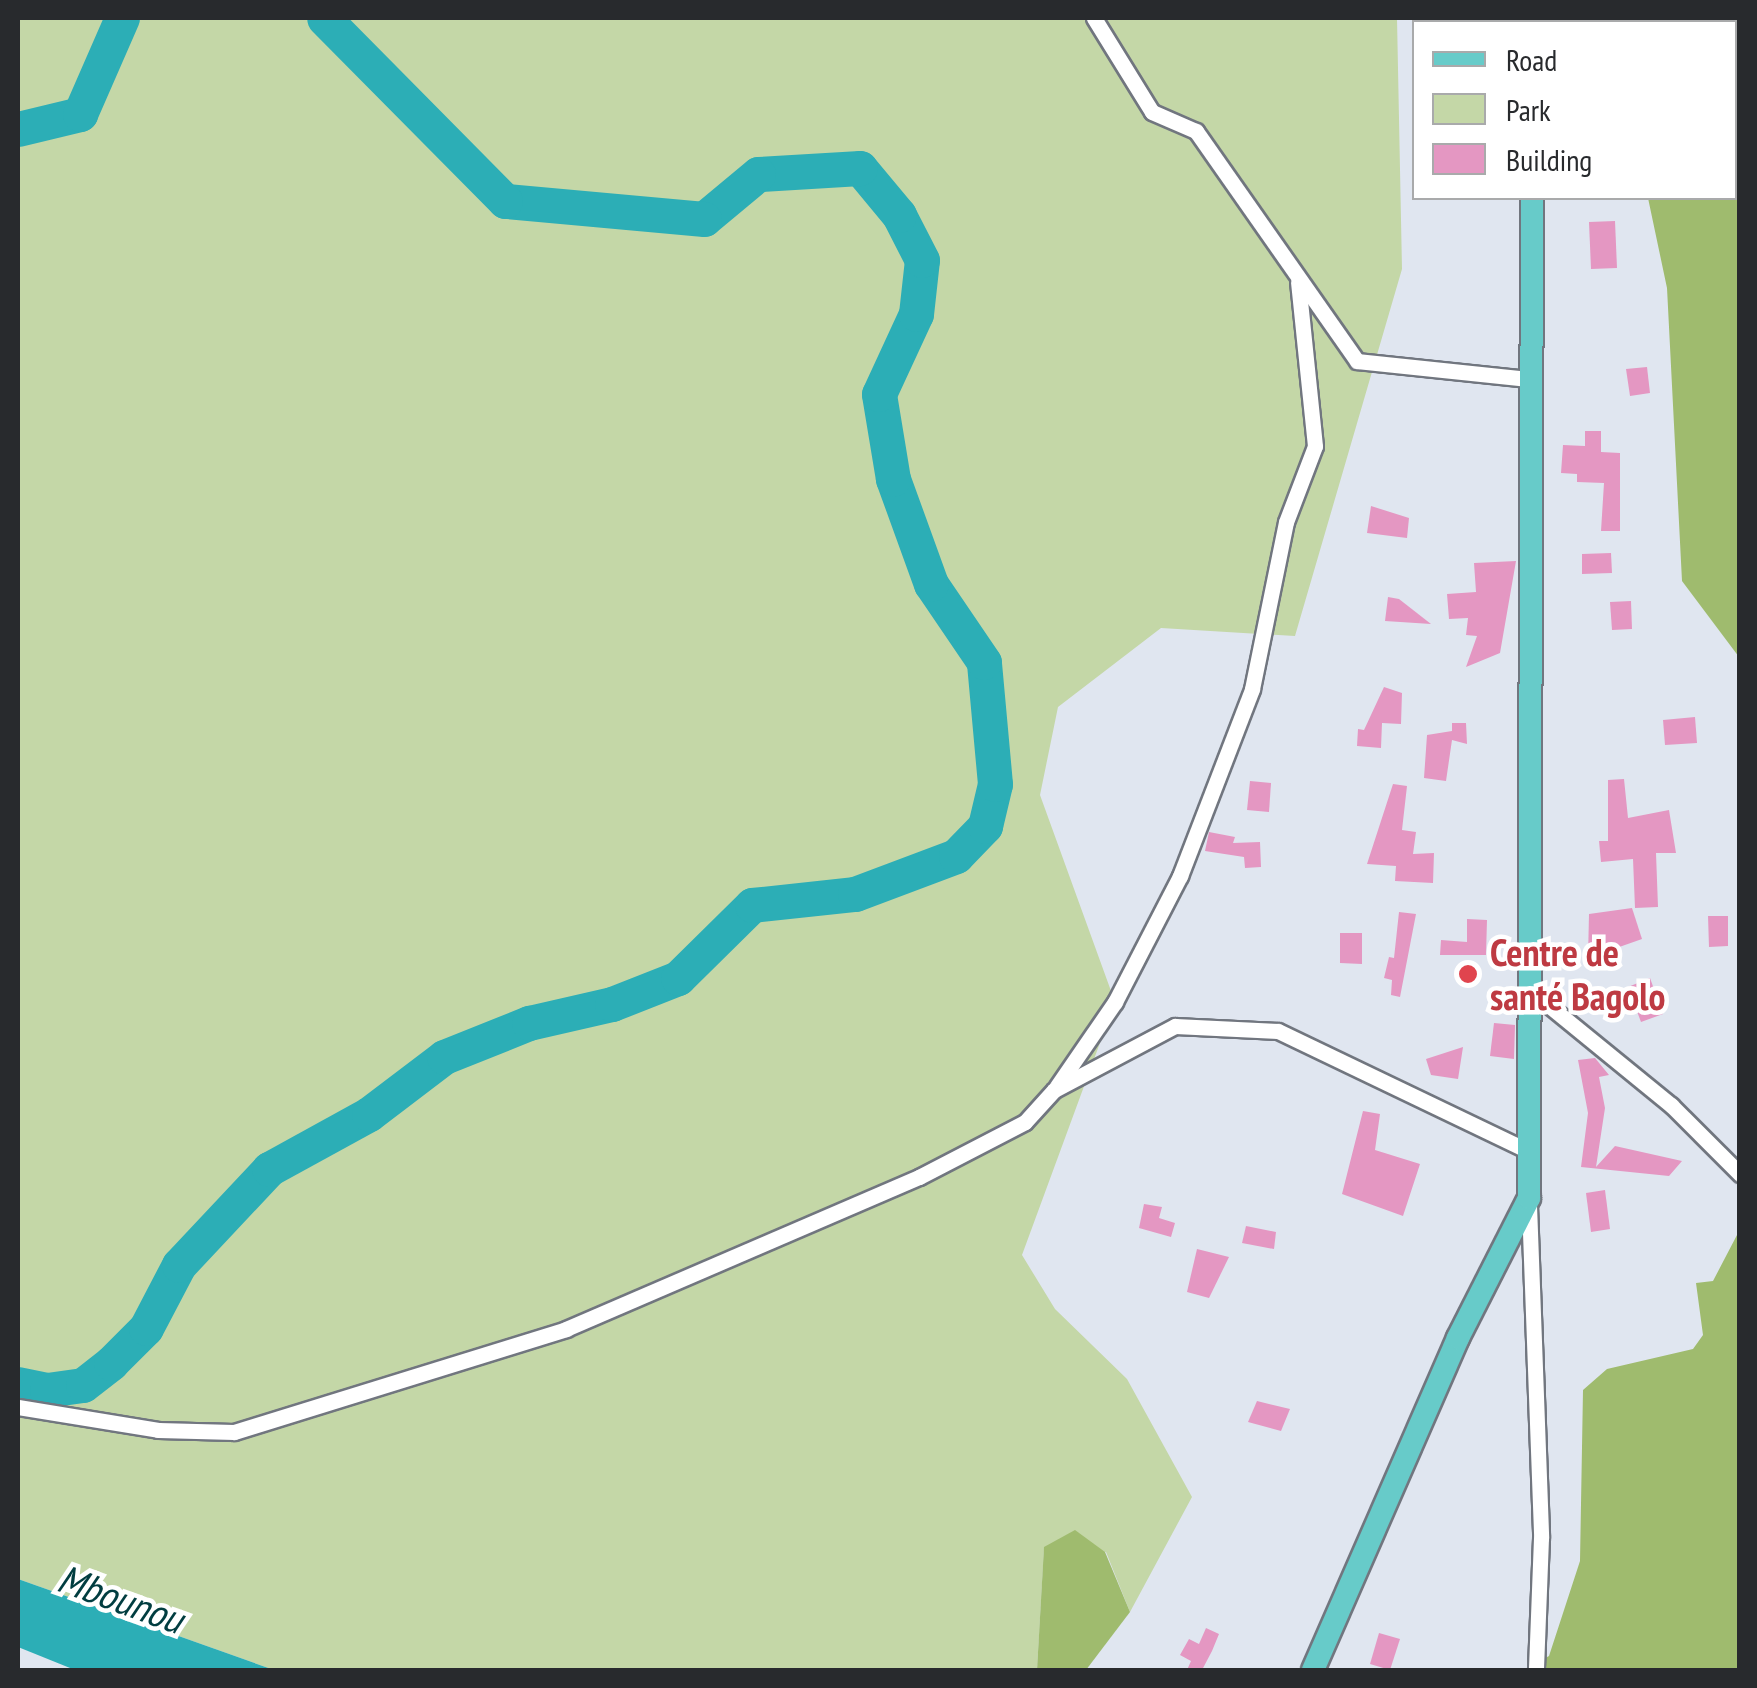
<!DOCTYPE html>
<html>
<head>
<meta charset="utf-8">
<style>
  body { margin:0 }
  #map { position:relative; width:1757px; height:1688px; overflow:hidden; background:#e0e6f0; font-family:"PT Sans Narrow",sans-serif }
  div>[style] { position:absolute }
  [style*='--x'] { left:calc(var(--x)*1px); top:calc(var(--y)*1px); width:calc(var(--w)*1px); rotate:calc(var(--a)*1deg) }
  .green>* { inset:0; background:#c4d7a7 }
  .forest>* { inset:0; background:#9fbb6e }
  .water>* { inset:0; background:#2caeb6 }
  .river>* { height:35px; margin:-17.5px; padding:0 17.5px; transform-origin:17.5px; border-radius:17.5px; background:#2caeb6 }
  .building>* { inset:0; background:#e497c2 }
  .roads { filter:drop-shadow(2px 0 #71767f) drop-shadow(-2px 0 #71767f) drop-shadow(0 2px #71767f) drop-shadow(0 -2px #71767f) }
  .minor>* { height:15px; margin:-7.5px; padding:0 7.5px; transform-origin:7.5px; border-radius:7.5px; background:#fff }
  .primary>* { height:22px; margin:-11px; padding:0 11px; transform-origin:11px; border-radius:11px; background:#67cbc9 }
  .dots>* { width:28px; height:28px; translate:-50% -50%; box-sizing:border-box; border:5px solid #fff; border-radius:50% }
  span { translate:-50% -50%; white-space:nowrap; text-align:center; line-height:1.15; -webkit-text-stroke:9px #fff; paint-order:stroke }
  .health-label { font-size:38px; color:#be3a42; font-weight:700 }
  .left { translate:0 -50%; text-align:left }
  .water-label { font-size:40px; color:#013d40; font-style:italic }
  .frame { position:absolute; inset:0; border:20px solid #282a2d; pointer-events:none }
  .legend { position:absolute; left:1412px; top:20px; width:325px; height:180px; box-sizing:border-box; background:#fff; border:2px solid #a9aaab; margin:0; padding:12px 18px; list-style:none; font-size:30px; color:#282a2d }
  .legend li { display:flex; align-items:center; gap:20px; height:50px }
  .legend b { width:50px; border:2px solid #a9aaab }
</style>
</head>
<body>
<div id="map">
  <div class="green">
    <i style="clip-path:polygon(18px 18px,1397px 18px,1402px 269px,1295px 636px,1161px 628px,1058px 707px,1040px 795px,1115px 1002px,1022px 1255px,1055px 1309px,1127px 1379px,1192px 1497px,1130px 1612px,1106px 1552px,1044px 1548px,1037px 1670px,274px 1670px,18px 1579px)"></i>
  </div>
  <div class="forest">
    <i style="clip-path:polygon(1610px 18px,1739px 18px,1739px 657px,1682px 581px,1667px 288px,1648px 198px,1734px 198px,1734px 22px)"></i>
    <i style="clip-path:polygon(1737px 1235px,1739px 1670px,1523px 1670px,1549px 1656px,1580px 1561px,1583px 1390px,1607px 1369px,1693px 1349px,1703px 1335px,1696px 1283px,1713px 1281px)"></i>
    <i style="clip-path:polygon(1075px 1530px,1105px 1552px,1130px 1612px,1086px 1670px,1037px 1670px,1044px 1547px)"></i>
  </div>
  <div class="water">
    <i style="clip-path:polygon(18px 1579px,274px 1670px,75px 1670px,18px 1647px)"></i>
  </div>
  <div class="river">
    <i style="--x:18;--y:129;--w:64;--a:-13.6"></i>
    <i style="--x:80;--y:114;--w:105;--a:-66.4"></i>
    <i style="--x:18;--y:1384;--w:30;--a:12"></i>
    <i style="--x:47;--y:1390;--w:36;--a:-8"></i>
    <i style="--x:83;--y:1385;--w:36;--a:-38"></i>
    <i style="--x:111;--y:1363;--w:49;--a:-45"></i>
    <i style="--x:146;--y:1328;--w:71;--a:-62.4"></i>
    <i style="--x:179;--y:1265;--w:132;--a:-46.8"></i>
    <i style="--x:269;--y:1169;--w:114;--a:-28.8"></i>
    <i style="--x:369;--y:1114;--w:94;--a:-37.2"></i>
    <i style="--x:444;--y:1057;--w:92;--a:-21.8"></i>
    <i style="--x:529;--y:1023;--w:85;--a:-12.9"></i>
    <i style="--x:612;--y:1004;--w:71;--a:-21.5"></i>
    <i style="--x:678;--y:978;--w:104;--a:-44.6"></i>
    <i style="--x:752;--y:905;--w:104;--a:-6.1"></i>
    <i style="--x:855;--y:894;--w:108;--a:-20.6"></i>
    <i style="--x:956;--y:856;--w:42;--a:-46"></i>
    <i style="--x:985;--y:826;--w:43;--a:-76.6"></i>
    <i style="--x:995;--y:784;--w:122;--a:-95.2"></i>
    <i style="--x:984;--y:662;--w:94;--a:-124.2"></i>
    <i style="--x:931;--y:584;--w:112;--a:-109.9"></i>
    <i style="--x:893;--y:479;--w:86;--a:-99.4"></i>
    <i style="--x:879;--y:394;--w:88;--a:-65.2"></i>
    <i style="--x:916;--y:314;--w:54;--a:-83.7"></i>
    <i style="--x:922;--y:260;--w:51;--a:-117.1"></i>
    <i style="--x:899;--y:215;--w:61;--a:-129.7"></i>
    <i style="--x:860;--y:168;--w:102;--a:176.6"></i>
    <i style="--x:758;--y:174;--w:70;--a:140.2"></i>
    <i style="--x:704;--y:219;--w:200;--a:-174.8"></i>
    <i style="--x:505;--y:201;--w:257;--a:-134.7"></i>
  </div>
  <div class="building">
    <i style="clip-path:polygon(1615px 221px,1617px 268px,1591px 269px,1589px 222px)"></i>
    <i style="clip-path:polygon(1647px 367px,1650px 393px,1630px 396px,1626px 369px)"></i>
    <i style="clip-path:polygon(1585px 431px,1601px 431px,1601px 452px,1620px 453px,1620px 531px,1601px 531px,1604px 483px,1577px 482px,1577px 474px,1561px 473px,1563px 445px,1585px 446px)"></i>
    <i style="clip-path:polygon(1371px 506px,1409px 518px,1407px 538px,1367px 533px)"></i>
    <i style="clip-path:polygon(1611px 553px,1612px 573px,1582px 574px,1582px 554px)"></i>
    <i style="clip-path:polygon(1516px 561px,1500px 653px,1466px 667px,1477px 636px,1466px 635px,1468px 618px,1449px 619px,1447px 594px,1476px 592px,1474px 563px)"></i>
    <i style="clip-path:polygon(1388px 597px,1399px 599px,1431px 624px,1385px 621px)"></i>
    <i style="clip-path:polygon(1631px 601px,1632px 629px,1612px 630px,1610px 602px)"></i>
    <i style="clip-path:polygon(1384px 687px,1402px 693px,1401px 724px,1382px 723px,1381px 748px,1357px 746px,1358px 729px,1364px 730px)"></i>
    <i style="clip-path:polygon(1695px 717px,1697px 743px,1665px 745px,1663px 720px)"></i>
    <i style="clip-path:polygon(1452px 723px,1466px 723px,1467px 744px,1452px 740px,1446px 781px,1424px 778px,1427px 735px,1452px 731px)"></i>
    <i style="clip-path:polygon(1624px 779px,1628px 818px,1669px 810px,1676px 853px,1656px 853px,1658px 907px,1635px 908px,1633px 859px,1601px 862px,1599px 841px,1608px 841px,1608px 780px)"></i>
    <i style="clip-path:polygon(1250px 781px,1271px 783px,1269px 812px,1247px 810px)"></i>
    <i style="clip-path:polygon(1393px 784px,1407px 786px,1402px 830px,1416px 832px,1413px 854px,1434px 853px,1433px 883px,1395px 881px,1396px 866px,1367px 864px)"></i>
    <i style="clip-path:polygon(1209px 832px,1235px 837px,1233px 843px,1260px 842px,1261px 867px,1245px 868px,1244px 857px,1205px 851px)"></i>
    <i style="clip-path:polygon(1632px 908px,1642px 939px,1588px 958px,1589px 914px)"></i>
    <i style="clip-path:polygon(1399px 912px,1416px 914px,1400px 997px,1391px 995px,1392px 980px,1384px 978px,1389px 957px,1394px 958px)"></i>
    <i style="clip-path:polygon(1708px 916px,1728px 916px,1728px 946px,1709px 947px)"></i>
    <i style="clip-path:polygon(1467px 919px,1487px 920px,1486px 955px,1440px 955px,1441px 940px,1467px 942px)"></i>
    <i style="clip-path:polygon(1340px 933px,1362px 933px,1362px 964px,1340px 963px)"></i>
    <i style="clip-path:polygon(1650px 978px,1663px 1014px,1641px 1022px,1628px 987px)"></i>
    <i style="clip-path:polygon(1494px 1023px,1515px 1025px,1514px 1059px,1490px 1056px)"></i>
    <i style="clip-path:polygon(1463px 1047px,1458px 1079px,1431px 1075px,1426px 1059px)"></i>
    <i style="clip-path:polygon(1595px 1058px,1609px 1075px,1599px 1077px,1605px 1108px,1596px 1167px,1615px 1146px,1682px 1161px,1669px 1176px,1581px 1167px,1588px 1113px,1578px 1060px)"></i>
    <i style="clip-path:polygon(1363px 1111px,1380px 1114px,1375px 1150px,1420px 1164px,1403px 1216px,1342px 1194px)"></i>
    <i style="clip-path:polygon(1605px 1190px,1610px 1229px,1591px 1232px,1586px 1193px)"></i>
    <i style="clip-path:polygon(1144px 1204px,1162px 1207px,1159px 1218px,1175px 1223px,1171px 1237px,1139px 1228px)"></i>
    <i style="clip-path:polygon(1246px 1226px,1276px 1232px,1274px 1249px,1242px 1243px)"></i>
    <i style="clip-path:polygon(1197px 1249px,1229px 1257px,1209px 1298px,1187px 1292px)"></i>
    <i style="clip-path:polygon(1257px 1401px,1290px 1409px,1281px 1431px,1248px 1422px)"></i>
    <i style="clip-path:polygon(1206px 1628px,1219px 1634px,1212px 1651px,1202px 1670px,1187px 1670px,1191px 1661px,1180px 1655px,1189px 1639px,1199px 1644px)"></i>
    <i style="clip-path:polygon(1379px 1633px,1400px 1639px,1390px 1670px,1370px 1664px)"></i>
  </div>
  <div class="roads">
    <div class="minor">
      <i style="--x:1094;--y:18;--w:110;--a:58.3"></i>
      <i style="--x:1152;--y:112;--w:48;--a:23.4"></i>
      <i style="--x:1196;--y:131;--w:281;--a:55"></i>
      <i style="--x:1357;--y:361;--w:172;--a:6"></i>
      <i style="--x:1531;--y:991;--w:181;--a:39.2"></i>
      <i style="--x:1671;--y:1105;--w:98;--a:45"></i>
      <i style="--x:1057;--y:1086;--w:102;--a:-55.4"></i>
      <i style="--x:1115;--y:1002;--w:142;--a:-62.7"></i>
      <i style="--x:1180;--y:876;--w:200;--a:-68.9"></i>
      <i style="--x:1252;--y:689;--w:170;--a:-78.5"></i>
      <i style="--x:1286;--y:522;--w:81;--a:-69.1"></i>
      <i style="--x:1315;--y:446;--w:165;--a:-95.9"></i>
      <i style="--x:1529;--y:1205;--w:333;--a:87.9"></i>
      <i style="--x:1541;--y:1538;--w:132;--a:92.2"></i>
      <i style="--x:18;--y:1407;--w:142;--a:9.3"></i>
      <i style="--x:158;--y:1430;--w:76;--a:1.5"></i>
      <i style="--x:234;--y:1432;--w:348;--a:-17.2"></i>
      <i style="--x:566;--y:1329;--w:384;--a:-23.3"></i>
      <i style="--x:919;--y:1177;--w:119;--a:-27.4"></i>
      <i style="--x:1025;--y:1122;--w:43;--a:-47.8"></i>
      <i style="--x:1054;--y:1090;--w:137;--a:-27.9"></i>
      <i style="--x:1175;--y:1026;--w:103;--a:2.8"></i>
      <i style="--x:1278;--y:1031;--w:280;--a:25.6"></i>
    </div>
    <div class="primary">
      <i style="--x:1537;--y:22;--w:4;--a:-90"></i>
      <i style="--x:1313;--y:1670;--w:362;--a:-66.4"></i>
      <i style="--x:1458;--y:1338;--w:157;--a:-63.1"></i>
      <i style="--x:1529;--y:1198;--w:1000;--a:-89.83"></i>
    </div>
  </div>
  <div class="dots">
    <i style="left:1468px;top:974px;background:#e0444e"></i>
  </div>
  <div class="health-label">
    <span class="left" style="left:1490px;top:974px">Centre de<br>santé Bagolo</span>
  </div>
  <div class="water-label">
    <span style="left:121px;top:1598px;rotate:20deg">Mbounou</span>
  </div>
  <div class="frame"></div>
  <ul class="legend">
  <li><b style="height:12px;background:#67cbc9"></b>Road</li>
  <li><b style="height:28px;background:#c4d7a7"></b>Park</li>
  <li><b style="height:28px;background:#e497c2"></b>Building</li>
  </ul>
</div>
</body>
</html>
